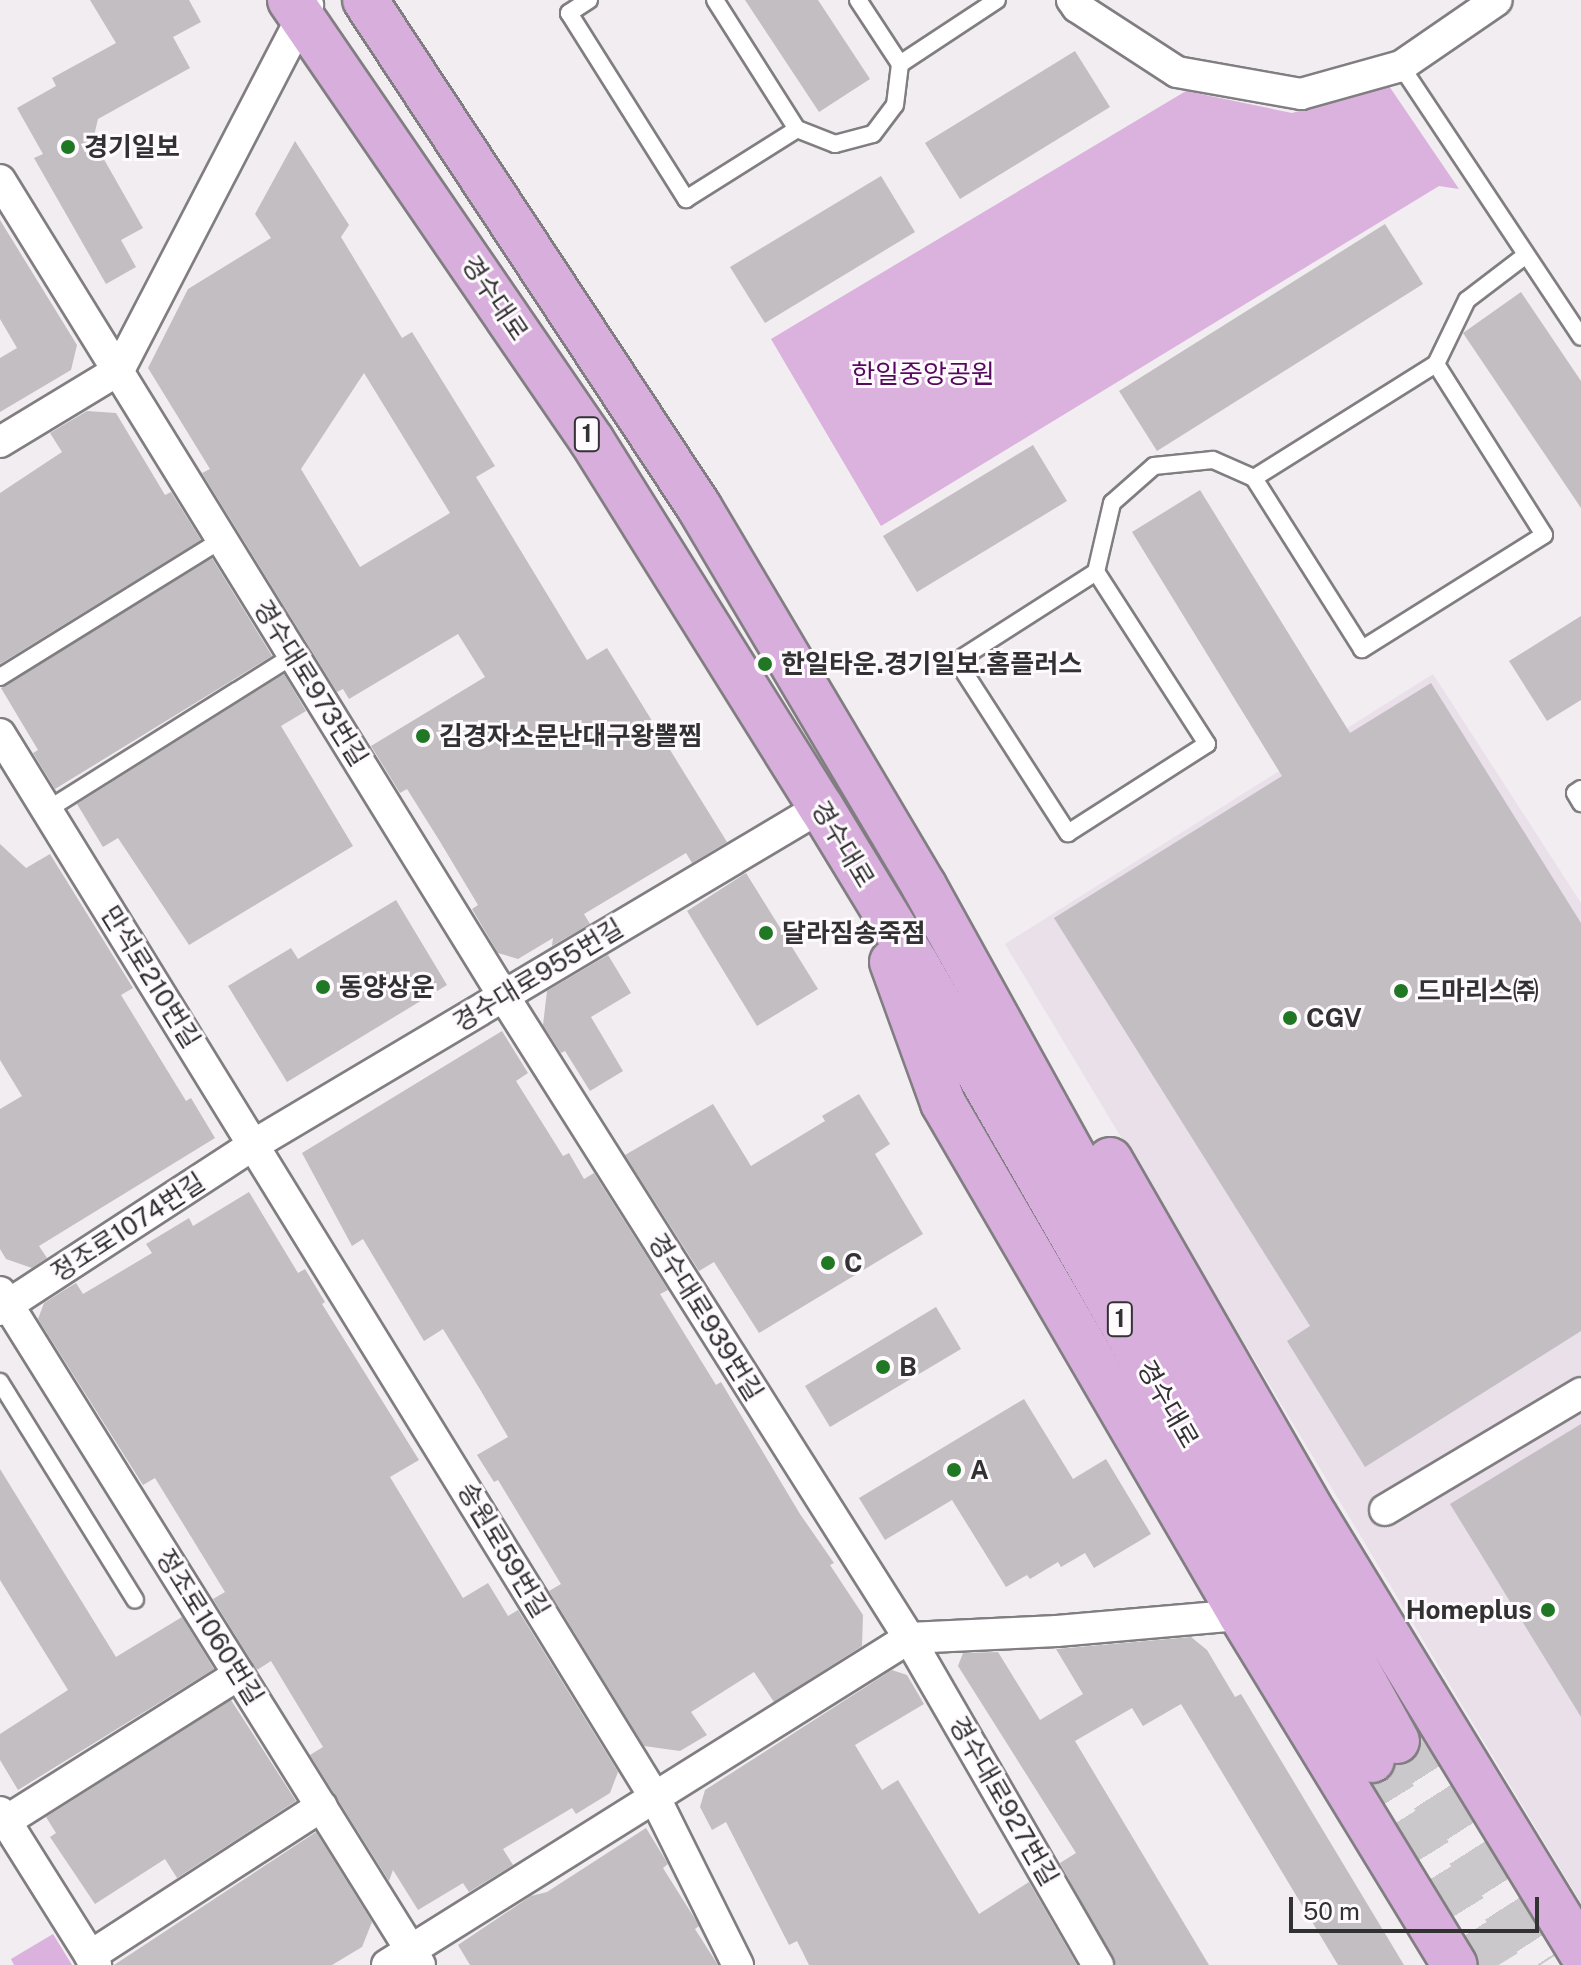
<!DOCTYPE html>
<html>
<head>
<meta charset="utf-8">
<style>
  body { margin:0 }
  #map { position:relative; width:1581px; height:1965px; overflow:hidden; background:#f1edf1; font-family:"Public Sans","Noto Sans KR",sans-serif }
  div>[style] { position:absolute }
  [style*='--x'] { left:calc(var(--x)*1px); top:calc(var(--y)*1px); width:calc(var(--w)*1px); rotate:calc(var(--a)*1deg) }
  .built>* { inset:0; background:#e9e0ea }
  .green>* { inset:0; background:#dab2dd }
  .building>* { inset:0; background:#c2bec2 }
  .primary-tunnel>* { height:44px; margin-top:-22px; transform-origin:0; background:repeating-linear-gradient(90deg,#cbc8cb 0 44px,transparent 0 66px) }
  .roads { filter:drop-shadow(2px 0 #817e81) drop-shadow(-2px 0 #817e81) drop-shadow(0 2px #817e81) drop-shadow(0 -2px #817e81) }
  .service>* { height:16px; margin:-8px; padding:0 8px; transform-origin:8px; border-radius:8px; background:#fff }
  .minor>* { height:30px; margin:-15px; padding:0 15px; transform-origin:15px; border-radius:15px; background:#fff }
  .primary>* { height:44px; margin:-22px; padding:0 22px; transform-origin:22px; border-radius:22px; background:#d7aedc }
  .dots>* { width:22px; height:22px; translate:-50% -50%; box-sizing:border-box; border:4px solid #fefafe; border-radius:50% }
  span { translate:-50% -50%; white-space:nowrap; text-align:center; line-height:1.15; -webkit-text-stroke:6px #fefafe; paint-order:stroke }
  .shield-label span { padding:2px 6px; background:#fefafe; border:2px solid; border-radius:6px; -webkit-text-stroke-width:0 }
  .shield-label { font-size:24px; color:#333233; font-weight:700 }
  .poi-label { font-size:26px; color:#333233; font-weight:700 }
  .left { translate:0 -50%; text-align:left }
  .right { translate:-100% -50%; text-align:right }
  .street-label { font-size:26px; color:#333233 }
  .park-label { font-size:26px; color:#56085e }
  .scale { position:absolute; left:1289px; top:1897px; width:250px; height:36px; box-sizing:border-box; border:4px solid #333233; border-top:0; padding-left:10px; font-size:24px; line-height:28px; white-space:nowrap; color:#333233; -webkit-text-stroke:6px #fefafe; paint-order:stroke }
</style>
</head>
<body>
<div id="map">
  <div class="built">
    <i style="clip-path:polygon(1433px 674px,1581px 903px,1581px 1903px,1005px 944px)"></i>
  </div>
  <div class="green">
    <i style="clip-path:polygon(1389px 86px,1459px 189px,1439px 186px,881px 526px,771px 339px,1186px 91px,1292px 113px)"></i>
    <i style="clip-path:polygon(53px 1934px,72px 1965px,14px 1965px,11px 1959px)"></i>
  </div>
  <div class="building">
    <i style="clip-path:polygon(90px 0,189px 0,201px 22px,173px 37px,190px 68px,98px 119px,93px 140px,143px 228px,121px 240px,136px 267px,106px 284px,34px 158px,43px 154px,17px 108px,56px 86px,52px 78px,116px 43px)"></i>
    <i style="clip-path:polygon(745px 0,818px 0,870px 79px,819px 112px)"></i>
    <i style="clip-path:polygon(1075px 51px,1110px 107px,960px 199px,925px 143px)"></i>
    <i style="clip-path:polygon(evenodd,295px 141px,349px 225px,341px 237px,402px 338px,412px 332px,495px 466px,476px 477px,587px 660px,607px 648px,727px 842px,692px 863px,686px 853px,584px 914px,590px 924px,552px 946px,553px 938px,518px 959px,498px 953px,472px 909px,478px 905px,439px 840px,407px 789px,400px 793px,371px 746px,485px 677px,458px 634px,349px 699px,343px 689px,337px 692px,202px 473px,210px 469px,148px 368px,188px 289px,271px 238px,255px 214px,295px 141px,364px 373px,450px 513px,360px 567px,301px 469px,364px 373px)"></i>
    <i style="clip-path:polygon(881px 176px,915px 232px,765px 323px,730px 267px)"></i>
    <i style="clip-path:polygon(0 220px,77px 345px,71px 370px,0 412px,0 358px,17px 348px,0 319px)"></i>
    <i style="clip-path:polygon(1385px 224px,1423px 284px,1157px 451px,1119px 391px)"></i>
    <i style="clip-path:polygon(1521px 292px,1581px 381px,1581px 508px,1463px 333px)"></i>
    <i style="clip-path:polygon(87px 411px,116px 413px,165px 495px,171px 492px,201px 540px,0 664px,0 493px,62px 452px,50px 433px)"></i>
    <i style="clip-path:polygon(1033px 445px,1067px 501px,917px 592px,883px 536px)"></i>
    <i style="clip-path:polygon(1200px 490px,1350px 733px,1431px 683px,1581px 923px,1581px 1331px,1365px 1467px,1287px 1341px,1310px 1326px,1054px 918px,1282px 776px,1132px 532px)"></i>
    <i style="clip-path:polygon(212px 558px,272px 656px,55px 789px,33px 753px,38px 750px,1px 688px)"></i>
    <i style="clip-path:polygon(1581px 616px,1581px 700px,1547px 721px,1509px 661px)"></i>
    <i style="clip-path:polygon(284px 674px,306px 711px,281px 726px,353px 846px,189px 945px,118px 838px,103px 847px,77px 804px)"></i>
    <i style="clip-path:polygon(0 844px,26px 868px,50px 854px,133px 988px,121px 995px,186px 1101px,191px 1098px,215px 1138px,39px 1246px,47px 1258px,32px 1268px,6px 1259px,0 1249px,0 1109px,22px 1096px,0 1060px)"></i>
    <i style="clip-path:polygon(746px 873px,818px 989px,757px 1026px,687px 911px)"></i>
    <i style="clip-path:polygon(396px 900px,447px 985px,287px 1082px,228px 986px,291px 948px,298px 959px)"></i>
    <i style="clip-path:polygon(608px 955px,631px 993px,591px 1017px,623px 1071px,590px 1091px,565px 1051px,561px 1053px,543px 1025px,547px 991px)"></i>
    <i style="clip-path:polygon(502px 1031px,528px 1073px,516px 1081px,563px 1156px,569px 1153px,584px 1179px,594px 1173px,668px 1290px,660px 1294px,716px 1385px,721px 1382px,800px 1514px,834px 1563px,830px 1565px,863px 1615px,862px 1646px,774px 1702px,754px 1672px,691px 1712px,707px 1735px,680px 1751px,644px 1746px,549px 1591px,561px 1584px,498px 1480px,494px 1482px,477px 1455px,508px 1437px,481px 1391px,443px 1329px,424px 1341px,363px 1239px,352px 1246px,302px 1153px)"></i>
    <i style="clip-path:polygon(859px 1094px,890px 1144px,875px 1154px,923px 1234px,759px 1333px,714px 1262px,699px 1271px,625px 1155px,713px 1104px,751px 1166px,825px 1121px,822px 1116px)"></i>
    <i style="clip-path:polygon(249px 1192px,298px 1273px,305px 1269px,325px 1302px,322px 1304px,419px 1460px,390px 1477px,463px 1598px,488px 1583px,508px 1616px,518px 1610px,618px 1772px,610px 1793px,576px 1814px,572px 1808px,503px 1849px,513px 1865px,469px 1892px,463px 1883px,418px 1910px,393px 1870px,389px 1881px,310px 1755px,323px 1747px,271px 1661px,257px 1670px,213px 1599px,225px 1592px,155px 1478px,143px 1485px,38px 1319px,44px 1303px,66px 1289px,76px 1283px,83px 1294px,152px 1253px,146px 1244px,189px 1218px,193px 1226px)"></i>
    <i style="clip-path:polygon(936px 1307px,961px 1349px,830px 1427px,805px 1386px)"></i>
    <i style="clip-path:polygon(1024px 1399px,1073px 1479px,1106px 1459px,1151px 1534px,1094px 1568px,1085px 1553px,1061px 1567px,1058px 1562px,1030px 1579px,1027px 1575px,1006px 1587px,952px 1500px,885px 1540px,859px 1498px)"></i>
    <i style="clip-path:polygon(1581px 1424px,1581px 1717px,1450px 1504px)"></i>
    <i style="clip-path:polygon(0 1469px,116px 1657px,182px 1617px,214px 1669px,18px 1790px,0 1760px,0 1734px,68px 1690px,0 1580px)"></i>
    <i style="clip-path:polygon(1191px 1637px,1207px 1650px,1235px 1697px,1241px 1694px,1404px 1965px,1338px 1965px,1181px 1704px,1143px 1726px,1132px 1708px,1075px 1741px,1209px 1965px,1116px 1965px,1060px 1863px,1076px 1853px,958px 1666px,963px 1653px,998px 1652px,1040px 1720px,1083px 1694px,1056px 1649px)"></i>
    <i style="clip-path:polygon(892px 1670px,907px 1675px,924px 1704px,855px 1745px,882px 1790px,898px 1780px,979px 1914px,1029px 1882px,1077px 1965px,809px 1965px,797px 1941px,789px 1945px,726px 1822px,712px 1830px,700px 1807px,705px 1790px)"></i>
    <i style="clip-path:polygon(231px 1700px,296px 1801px,177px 1878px,165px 1859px,95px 1904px,50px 1837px,56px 1833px,46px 1817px)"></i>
    <i style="clip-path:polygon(646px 1828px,668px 1864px,663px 1868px,695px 1919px,699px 1926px,695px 1929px,718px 1965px,470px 1965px,458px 1945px,531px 1896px,547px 1892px)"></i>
    <i style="clip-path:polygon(316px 1832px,372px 1922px,362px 1947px,332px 1965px,114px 1965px)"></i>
  </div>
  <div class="primary-tunnel">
    <i style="--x:1397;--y:1741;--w:266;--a:57.4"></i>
    <i style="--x:1372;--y:1760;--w:241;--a:58.2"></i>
  </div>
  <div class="roads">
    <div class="service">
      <i style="--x:589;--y:0;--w:24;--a:147"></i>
      <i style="--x:569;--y:13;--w:220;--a:57.8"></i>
      <i style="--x:686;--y:199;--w:131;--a:-32.2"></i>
      <i style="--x:715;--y:0;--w:153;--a:57.6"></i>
      <i style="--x:797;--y:129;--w:41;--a:21.5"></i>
      <i style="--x:835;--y:144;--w:39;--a:-15"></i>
      <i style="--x:873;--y:134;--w:36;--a:-53"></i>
      <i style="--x:895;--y:105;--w:41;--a:-83"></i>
      <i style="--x:858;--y:0;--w:77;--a:56.7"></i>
      <i style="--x:900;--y:64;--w:116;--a:-33.4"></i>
      <i style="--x:1401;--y:66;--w:325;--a:56.4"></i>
      <i style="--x:1436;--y:364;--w:202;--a:57.7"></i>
      <i style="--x:1544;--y:535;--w:215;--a:147.9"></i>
      <i style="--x:1362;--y:649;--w:202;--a:-122.3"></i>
      <i style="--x:1254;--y:478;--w:215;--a:-32.1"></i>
      <i style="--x:1436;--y:364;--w:71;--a:-64.2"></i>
      <i style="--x:1467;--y:300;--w:74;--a:-37.3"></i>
      <i style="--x:1096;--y:572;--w:165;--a:147.4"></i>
      <i style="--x:957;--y:661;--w:205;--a:57.2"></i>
      <i style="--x:1068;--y:833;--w:165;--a:-32.6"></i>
      <i style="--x:1207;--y:744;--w:205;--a:-122.8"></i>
      <i style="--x:1096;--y:572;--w:71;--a:-76.9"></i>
      <i style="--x:1112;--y:503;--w:56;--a:-41.4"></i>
      <i style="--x:1154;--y:466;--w:59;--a:-5.8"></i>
      <i style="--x:1213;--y:460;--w:45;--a:23.7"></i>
      <i style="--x:0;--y:677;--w:262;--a:-31.8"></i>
      <i style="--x:1581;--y:789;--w:7;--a:146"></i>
      <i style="--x:1575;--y:793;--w:12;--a:59"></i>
      <i style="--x:47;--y:810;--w:292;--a:-32.1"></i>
      <i style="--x:0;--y:1382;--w:256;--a:58.2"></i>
    </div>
    <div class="minor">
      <i style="--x:1072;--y:0;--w:9;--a:54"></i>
      <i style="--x:1077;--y:7;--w:119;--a:33"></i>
      <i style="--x:1177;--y:72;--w:126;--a:10.1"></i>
      <i style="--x:1301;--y:94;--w:104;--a:-15.6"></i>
      <i style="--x:1401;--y:66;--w:116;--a:-34.5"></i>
      <i style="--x:0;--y:180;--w:958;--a:58.32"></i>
      <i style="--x:503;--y:995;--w:760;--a:57.73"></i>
      <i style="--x:909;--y:1638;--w:378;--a:60"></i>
      <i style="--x:0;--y:442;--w:139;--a:-31.2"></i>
      <i style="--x:119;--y:370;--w:411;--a:-62.6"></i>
      <i style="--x:0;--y:734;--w:1247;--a:58.37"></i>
      <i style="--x:654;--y:1796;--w:189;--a:63.6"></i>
      <i style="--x:0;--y:1292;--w:793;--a:58.03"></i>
      <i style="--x:0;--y:1310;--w:304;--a:-33.1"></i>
      <i style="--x:255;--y:1144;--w:659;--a:-30.77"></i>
      <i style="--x:1385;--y:1510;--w:228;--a:-30.8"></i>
      <i style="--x:0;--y:1812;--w:181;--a:57.9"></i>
      <i style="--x:6;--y:1821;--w:275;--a:-32.2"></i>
      <i style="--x:90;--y:1956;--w:276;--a:-32.9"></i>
      <i style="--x:387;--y:1965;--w:616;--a:-32.06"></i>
      <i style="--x:909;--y:1638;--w:148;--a:-2.7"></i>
      <i style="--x:1057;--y:1631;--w:185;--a:-5"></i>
    </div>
    <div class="primary">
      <i style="--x:290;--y:0;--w:534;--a:55.6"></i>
      <i style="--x:592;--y:441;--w:432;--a:58"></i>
      <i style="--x:821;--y:807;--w:185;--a:58.7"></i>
      <i style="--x:917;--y:965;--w:916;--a:60.22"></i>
      <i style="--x:365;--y:0;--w:607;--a:56.62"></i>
      <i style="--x:699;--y:507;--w:441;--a:59.3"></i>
      <i style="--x:924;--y:886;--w:977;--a:61.05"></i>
      <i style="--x:892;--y:962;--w:150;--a:70.1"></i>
      <i style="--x:943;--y:1103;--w:592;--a:59.8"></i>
      <i style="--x:1241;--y:1615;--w:410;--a:58.6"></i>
      <i style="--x:1110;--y:1160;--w:411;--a:60.1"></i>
      <i style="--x:1315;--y:1516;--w:511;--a:58.61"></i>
    </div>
  </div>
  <div class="dots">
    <i style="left:68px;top:147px;background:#217824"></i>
    <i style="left:765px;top:664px;background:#217824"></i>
    <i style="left:423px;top:736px;background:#217824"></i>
    <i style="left:766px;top:933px;background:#217824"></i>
    <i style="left:323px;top:987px;background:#217824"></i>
    <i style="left:1401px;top:991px;background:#217824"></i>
    <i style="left:1290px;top:1018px;background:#217824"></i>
    <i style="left:828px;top:1263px;background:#217824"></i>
    <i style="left:883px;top:1367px;background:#217824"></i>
    <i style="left:954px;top:1470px;background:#217824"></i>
    <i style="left:1548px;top:1610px;background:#217824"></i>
  </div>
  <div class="shield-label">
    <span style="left:587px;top:434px">1</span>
    <span style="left:1120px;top:1319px">1</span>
  </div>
  <div class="poi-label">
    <span class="left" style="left:84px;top:147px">경기일보</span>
    <span class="left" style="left:781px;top:664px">한일타운.경기일보.홈플러스</span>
    <span class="left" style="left:439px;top:736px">김경자소문난대구왕뽈찜</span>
    <span class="left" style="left:782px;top:933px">달라짐송죽점</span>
    <span class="left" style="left:339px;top:987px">동양상운</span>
    <span class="left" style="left:1417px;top:991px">드마리스㈜</span>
    <span class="left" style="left:1306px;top:1018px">CGV</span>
    <span class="left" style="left:844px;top:1263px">C</span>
    <span class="left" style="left:899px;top:1367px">B</span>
    <span class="left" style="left:970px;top:1470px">A</span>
    <span class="right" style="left:1532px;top:1610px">Homeplus</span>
  </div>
  <div class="street-label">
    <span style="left:495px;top:298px;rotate:56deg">경수대로</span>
    <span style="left:311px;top:683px;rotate:58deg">경수대로973번길</span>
    <span style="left:843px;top:844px;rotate:59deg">경수대로</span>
    <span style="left:538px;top:975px;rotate:-31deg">경수대로955번길</span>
    <span style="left:151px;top:977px;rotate:58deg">만석로210번길</span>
    <span style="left:128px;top:1227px;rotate:-33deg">정조로1074번길</span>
    <span style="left:706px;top:1317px;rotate:58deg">경수대로939번길</span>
    <span style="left:1168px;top:1404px;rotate:60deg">경수대로</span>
    <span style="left:504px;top:1550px;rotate:59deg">송원로59번길</span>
    <span style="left:210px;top:1627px;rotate:58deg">정조로1060번길</span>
    <span style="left:1004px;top:1801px;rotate:60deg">경수대로927번길</span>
  </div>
  <div class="park-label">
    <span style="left:923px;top:374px">한일중앙공원</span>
  </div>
  <div class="scale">50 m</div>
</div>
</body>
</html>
